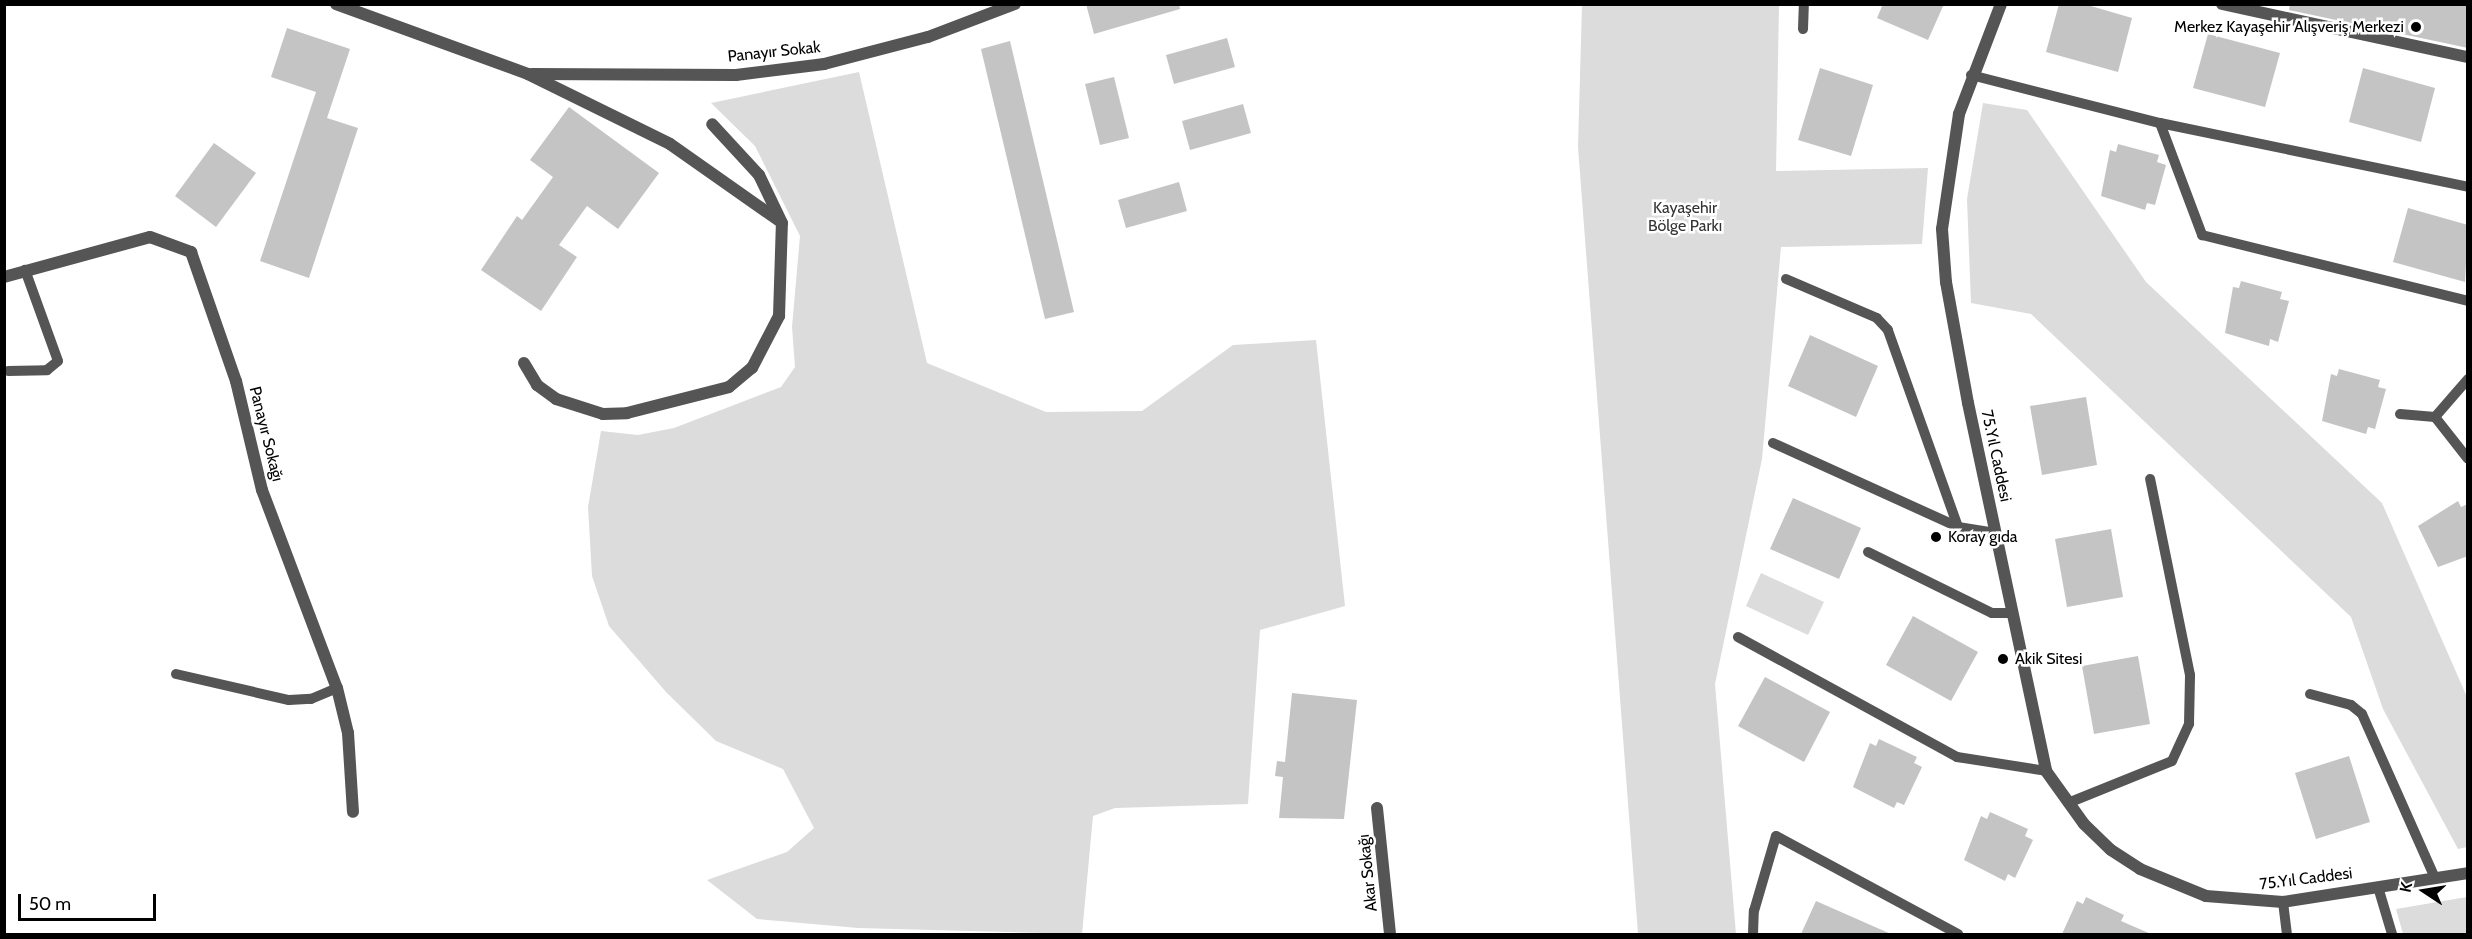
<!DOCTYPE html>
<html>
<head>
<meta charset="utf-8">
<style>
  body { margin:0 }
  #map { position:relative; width:2472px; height:939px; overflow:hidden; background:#fff; font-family:Cabin,sans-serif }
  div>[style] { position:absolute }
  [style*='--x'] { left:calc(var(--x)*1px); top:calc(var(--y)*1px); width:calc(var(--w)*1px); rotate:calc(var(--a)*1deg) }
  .green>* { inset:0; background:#dcdcdc }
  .building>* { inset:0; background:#c4c4c4 }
  .service>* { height:10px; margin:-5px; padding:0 5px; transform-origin:5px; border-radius:5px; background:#555 }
  .minor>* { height:12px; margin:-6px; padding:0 6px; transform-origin:6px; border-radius:6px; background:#555 }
  .tertiary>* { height:12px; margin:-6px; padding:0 6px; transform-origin:6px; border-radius:6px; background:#555 }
  .dots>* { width:16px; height:16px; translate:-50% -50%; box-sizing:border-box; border:3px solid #fff; border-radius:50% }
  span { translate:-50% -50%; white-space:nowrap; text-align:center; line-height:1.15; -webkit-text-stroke:5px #fff; paint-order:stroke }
  .poi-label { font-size:16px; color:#000 }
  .right { translate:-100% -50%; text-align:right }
  .left { translate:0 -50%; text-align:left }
  .street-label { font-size:16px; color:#000 }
  .park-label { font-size:16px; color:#333 }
  .frame { position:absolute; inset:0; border:6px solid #000; pointer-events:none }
  .north { position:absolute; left:2394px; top:861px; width:60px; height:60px; -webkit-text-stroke:4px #fff; paint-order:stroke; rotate:282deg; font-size:16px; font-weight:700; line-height:24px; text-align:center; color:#000 }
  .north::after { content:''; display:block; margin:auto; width:21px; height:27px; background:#000; clip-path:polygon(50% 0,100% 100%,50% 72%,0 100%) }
  .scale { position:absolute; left:18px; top:894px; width:138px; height:27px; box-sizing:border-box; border:3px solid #000; border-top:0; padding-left:8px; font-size:18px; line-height:21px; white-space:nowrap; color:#000; -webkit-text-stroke:4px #fff; paint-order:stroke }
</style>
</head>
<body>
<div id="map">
  <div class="green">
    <i style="clip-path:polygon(1582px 5px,1779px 5px,1776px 171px,1928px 168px,1922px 244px,1781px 247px,1762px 459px,1715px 684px,1736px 934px,1638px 934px,1578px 147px)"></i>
    <i style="clip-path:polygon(859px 72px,927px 363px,1046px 412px,1142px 411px,1233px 345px,1316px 340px,1345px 606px,1260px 630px,1248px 804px,1115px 808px,1093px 816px,1082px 934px,858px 928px,757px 919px,707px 880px,787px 852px,814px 828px,783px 769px,716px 741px,666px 692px,609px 626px,592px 576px,588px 507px,601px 431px,638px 435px,674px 428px,781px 387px,795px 367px,792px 327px,800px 236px,755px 146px,711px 103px)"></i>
    <i style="clip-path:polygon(1983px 103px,2027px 110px,2146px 282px,2382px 503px,2467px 697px,2467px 847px,2458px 849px,2383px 709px,2351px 617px,2031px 314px,1971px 303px,1967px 199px)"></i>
    <i style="clip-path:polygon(1761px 573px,1824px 602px,1808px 635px,1746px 606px)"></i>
    <i style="clip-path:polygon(2467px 897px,2467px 934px,2403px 934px,2396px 909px)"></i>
  </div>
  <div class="building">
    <i style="clip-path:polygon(1086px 4px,1179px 4px,1180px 9px,1094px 34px)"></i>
    <i style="clip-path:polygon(1883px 4px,1944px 4px,1928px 40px,1877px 18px)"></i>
    <i style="clip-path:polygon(2059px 4px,2084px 4px,2132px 18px,2118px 72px,2046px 52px)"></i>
    <i style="clip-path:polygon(2290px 4px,2468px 4px,2468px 48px,2289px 10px)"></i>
    <i style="clip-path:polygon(287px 28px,350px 49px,327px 118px,358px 128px,309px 278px,260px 261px,316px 92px,271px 77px)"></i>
    <i style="clip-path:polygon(2208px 34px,2280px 53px,2265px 107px,2193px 88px)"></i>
    <i style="clip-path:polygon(1227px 38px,1235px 67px,1174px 84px,1166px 55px)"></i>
    <i style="clip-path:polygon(1010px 41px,1074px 312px,1045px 319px,981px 49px)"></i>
    <i style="clip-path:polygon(1820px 68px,1873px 85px,1851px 156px,1798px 140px)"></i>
    <i style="clip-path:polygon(2363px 68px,2435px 88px,2421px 142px,2349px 122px)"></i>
    <i style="clip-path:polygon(1114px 77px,1129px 138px,1100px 145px,1085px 84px)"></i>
    <i style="clip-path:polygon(1243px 104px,1251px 133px,1190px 150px,1182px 121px)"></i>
    <i style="clip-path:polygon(569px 107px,659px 173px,618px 229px,587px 206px,559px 245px,577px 257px,541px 311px,481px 270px,517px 216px,522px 220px,553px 177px,530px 160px)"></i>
    <i style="clip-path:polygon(214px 143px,256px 173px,216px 227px,175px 196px)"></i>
    <i style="clip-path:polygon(2118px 144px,2159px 155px,2157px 162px,2166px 165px,2155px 205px,2147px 203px,2145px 210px,2101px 196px,2110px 150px,2116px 152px)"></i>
    <i style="clip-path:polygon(1179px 182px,1187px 211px,1126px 228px,1118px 200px)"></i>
    <i style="clip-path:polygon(2408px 208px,2468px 225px,2465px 282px,2393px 262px)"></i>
    <i style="clip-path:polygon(2241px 281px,2282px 292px,2280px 299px,2289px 301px,2278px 342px,2270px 339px,2269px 346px,2225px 333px,2233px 287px,2239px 288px)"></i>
    <i style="clip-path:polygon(1810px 335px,1878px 366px,1856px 417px,1788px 386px)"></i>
    <i style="clip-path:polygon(2339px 369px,2380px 380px,2378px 387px,2386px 389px,2375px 429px,2368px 427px,2366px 434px,2322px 421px,2331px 374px,2337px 376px)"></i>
    <i style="clip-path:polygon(2086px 397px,2097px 465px,2042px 475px,2030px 406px)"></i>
    <i style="clip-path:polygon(1793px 498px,1861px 528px,1839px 579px,1770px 549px)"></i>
    <i style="clip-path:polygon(2458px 501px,2461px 507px,2468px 504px,2468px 556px,2438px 567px,2418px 526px)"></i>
    <i style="clip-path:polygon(2111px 529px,2123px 597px,2067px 607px,2055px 539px)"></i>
    <i style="clip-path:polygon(1913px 616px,1978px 652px,1951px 701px,1886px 665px)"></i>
    <i style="clip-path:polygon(2138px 656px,2150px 724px,2094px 734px,2082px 666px)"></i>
    <i style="clip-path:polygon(1765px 677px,1830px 712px,1804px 762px,1738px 726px)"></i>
    <i style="clip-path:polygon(1292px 693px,1357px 700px,1344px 819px,1279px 818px,1283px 777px,1275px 776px,1277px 761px,1285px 762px)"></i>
    <i style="clip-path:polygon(1879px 739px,1917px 757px,1914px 763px,1922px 767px,1904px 805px,1897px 802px,1894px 808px,1853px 787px,1870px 743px,1876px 746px)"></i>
    <i style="clip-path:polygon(2349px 756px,2370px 822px,2316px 839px,2295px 773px)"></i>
    <i style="clip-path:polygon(1990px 812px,2028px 829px,2025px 836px,2033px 840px,2015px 878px,2008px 874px,2005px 881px,1964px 860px,1981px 816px,1987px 819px)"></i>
    <i style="clip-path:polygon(2086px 897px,2124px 915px,2121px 921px,2151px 934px,2062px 934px,2077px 901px,2083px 904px)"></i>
    <i style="clip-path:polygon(1816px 901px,1891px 934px,1801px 934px)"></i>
  </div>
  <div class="service">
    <i style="--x:1803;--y:29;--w:25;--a:-88"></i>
    <i style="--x:1971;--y:75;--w:195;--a:14.3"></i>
    <i style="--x:2160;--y:123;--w:315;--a:11.7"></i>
    <i style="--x:2160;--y:123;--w:120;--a:69.4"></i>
    <i style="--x:2202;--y:235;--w:274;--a:13.9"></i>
    <i style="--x:8;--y:371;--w:39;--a:-1"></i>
    <i style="--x:47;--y:370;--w:14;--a:-39"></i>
    <i style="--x:58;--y:361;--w:97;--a:-109.9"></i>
    <i style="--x:2468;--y:379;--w:50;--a:131"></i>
    <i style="--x:2435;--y:417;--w:53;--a:51.8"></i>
    <i style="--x:2400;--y:414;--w:35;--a:5"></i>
    <i style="--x:1773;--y:443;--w:203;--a:24.4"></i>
    <i style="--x:1958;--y:527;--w:209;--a:-109.6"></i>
    <i style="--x:1888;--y:330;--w:16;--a:-133"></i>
    <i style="--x:1877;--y:318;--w:99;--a:-156.8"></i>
    <i style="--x:1958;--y:527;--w:38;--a:9"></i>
    <i style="--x:1868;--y:552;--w:138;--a:26.2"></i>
    <i style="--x:1992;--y:613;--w:21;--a:0"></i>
    <i style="--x:1738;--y:637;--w:250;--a:28.7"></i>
    <i style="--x:1957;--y:757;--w:90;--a:8.9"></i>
    <i style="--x:176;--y:674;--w:116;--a:13"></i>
    <i style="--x:289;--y:700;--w:22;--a:-3"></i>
    <i style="--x:311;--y:699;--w:28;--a:-23"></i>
    <i style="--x:2310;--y:694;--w:42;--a:15"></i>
    <i style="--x:2351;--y:705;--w:14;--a:39"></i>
    <i style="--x:2362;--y:714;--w:180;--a:66"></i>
    <i style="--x:2068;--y:803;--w:112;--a:-22"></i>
    <i style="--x:2172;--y:761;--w:41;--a:-65.3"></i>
    <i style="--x:2189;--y:724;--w:49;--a:-88.8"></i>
    <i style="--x:2190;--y:675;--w:200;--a:-101.5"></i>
    <i style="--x:2378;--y:887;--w:49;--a:73.4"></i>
    <i style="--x:2283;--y:902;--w:32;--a:83"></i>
    <i style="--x:1753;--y:934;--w:23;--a:-88"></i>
    <i style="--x:1754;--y:911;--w:78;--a:-73.7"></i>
    <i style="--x:1776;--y:836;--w:207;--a:28.3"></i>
  </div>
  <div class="minor">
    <i style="--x:336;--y:4;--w:204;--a:20"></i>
    <i style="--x:528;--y:74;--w:158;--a:26.2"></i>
    <i style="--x:670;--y:144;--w:136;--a:35.1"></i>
    <i style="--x:2222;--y:4;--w:252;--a:12.2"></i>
    <i style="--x:532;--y:74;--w:204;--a:0.3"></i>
    <i style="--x:736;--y:75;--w:89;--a:-7.1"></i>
    <i style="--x:824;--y:64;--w:107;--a:-14.6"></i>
    <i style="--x:928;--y:37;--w:93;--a:-20.8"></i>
    <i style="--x:4;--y:277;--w:151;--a:-15.3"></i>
    <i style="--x:150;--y:237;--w:44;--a:20.1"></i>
    <i style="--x:191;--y:252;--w:137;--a:70.8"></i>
    <i style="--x:236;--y:381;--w:112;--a:76.6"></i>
    <i style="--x:262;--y:490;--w:212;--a:69.3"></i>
    <i style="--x:337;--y:688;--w:46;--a:76.3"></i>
    <i style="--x:348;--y:733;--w:79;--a:86.4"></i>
    <i style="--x:524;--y:363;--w:26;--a:59"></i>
    <i style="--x:537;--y:385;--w:24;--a:36"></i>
    <i style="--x:556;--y:399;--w:49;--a:17.7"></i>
    <i style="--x:603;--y:414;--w:24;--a:-2"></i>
    <i style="--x:627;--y:413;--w:105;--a:-14.3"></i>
    <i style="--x:729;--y:387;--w:30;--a:-40"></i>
    <i style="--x:752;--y:368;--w:59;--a:-62.6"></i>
    <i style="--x:779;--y:316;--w:93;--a:-88.2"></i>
    <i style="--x:782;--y:223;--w:53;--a:-115.6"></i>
    <i style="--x:759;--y:175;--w:69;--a:-132.7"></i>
    <i style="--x:1377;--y:808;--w:127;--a:84.1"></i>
  </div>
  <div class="tertiary">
    <i style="--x:2001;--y:4;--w:118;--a:110.9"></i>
    <i style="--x:1959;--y:114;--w:116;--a:98.4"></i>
    <i style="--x:1942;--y:229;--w:53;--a:85.7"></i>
    <i style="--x:1946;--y:282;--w:123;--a:79.7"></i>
    <i style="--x:1968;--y:403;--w:376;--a:78"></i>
    <i style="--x:2046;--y:771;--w:65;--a:54.4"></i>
    <i style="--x:2084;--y:824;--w:37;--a:44"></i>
    <i style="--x:2111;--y:850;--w:35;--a:33"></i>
    <i style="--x:2140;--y:869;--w:71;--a:22.2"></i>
    <i style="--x:2206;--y:896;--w:77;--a:4.5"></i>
    <i style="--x:2283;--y:902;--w:187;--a:-8.9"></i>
  </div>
  <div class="dots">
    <i style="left:2416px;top:27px;background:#000"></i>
    <i style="left:1936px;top:537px;background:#000"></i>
    <i style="left:2003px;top:659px;background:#000"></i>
  </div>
  <div class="poi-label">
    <span class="right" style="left:2404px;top:27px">Merkez Kayaşehir Alışveriş Merkezi</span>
    <span class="left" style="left:1948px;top:537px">Koray gıda</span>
    <span class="left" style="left:2015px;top:659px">Akik Sitesi</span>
  </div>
  <div class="street-label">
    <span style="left:774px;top:52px;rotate:-6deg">Panayır Sokak</span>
    <span style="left:266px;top:434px;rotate:76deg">Panayır Sokağı</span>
    <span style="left:1996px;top:456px;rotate:78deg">75.Yıl Caddesi</span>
    <span style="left:1368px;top:873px;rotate:-96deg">Akar Sokağı</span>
    <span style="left:2306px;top:879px;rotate:-7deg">75.Yıl Caddesi</span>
  </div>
  <div class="park-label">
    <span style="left:1685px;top:217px">Kayaşehir<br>Bölge Parkı</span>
  </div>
  <div class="frame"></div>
  <div class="north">K</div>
  <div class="scale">50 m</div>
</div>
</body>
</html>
